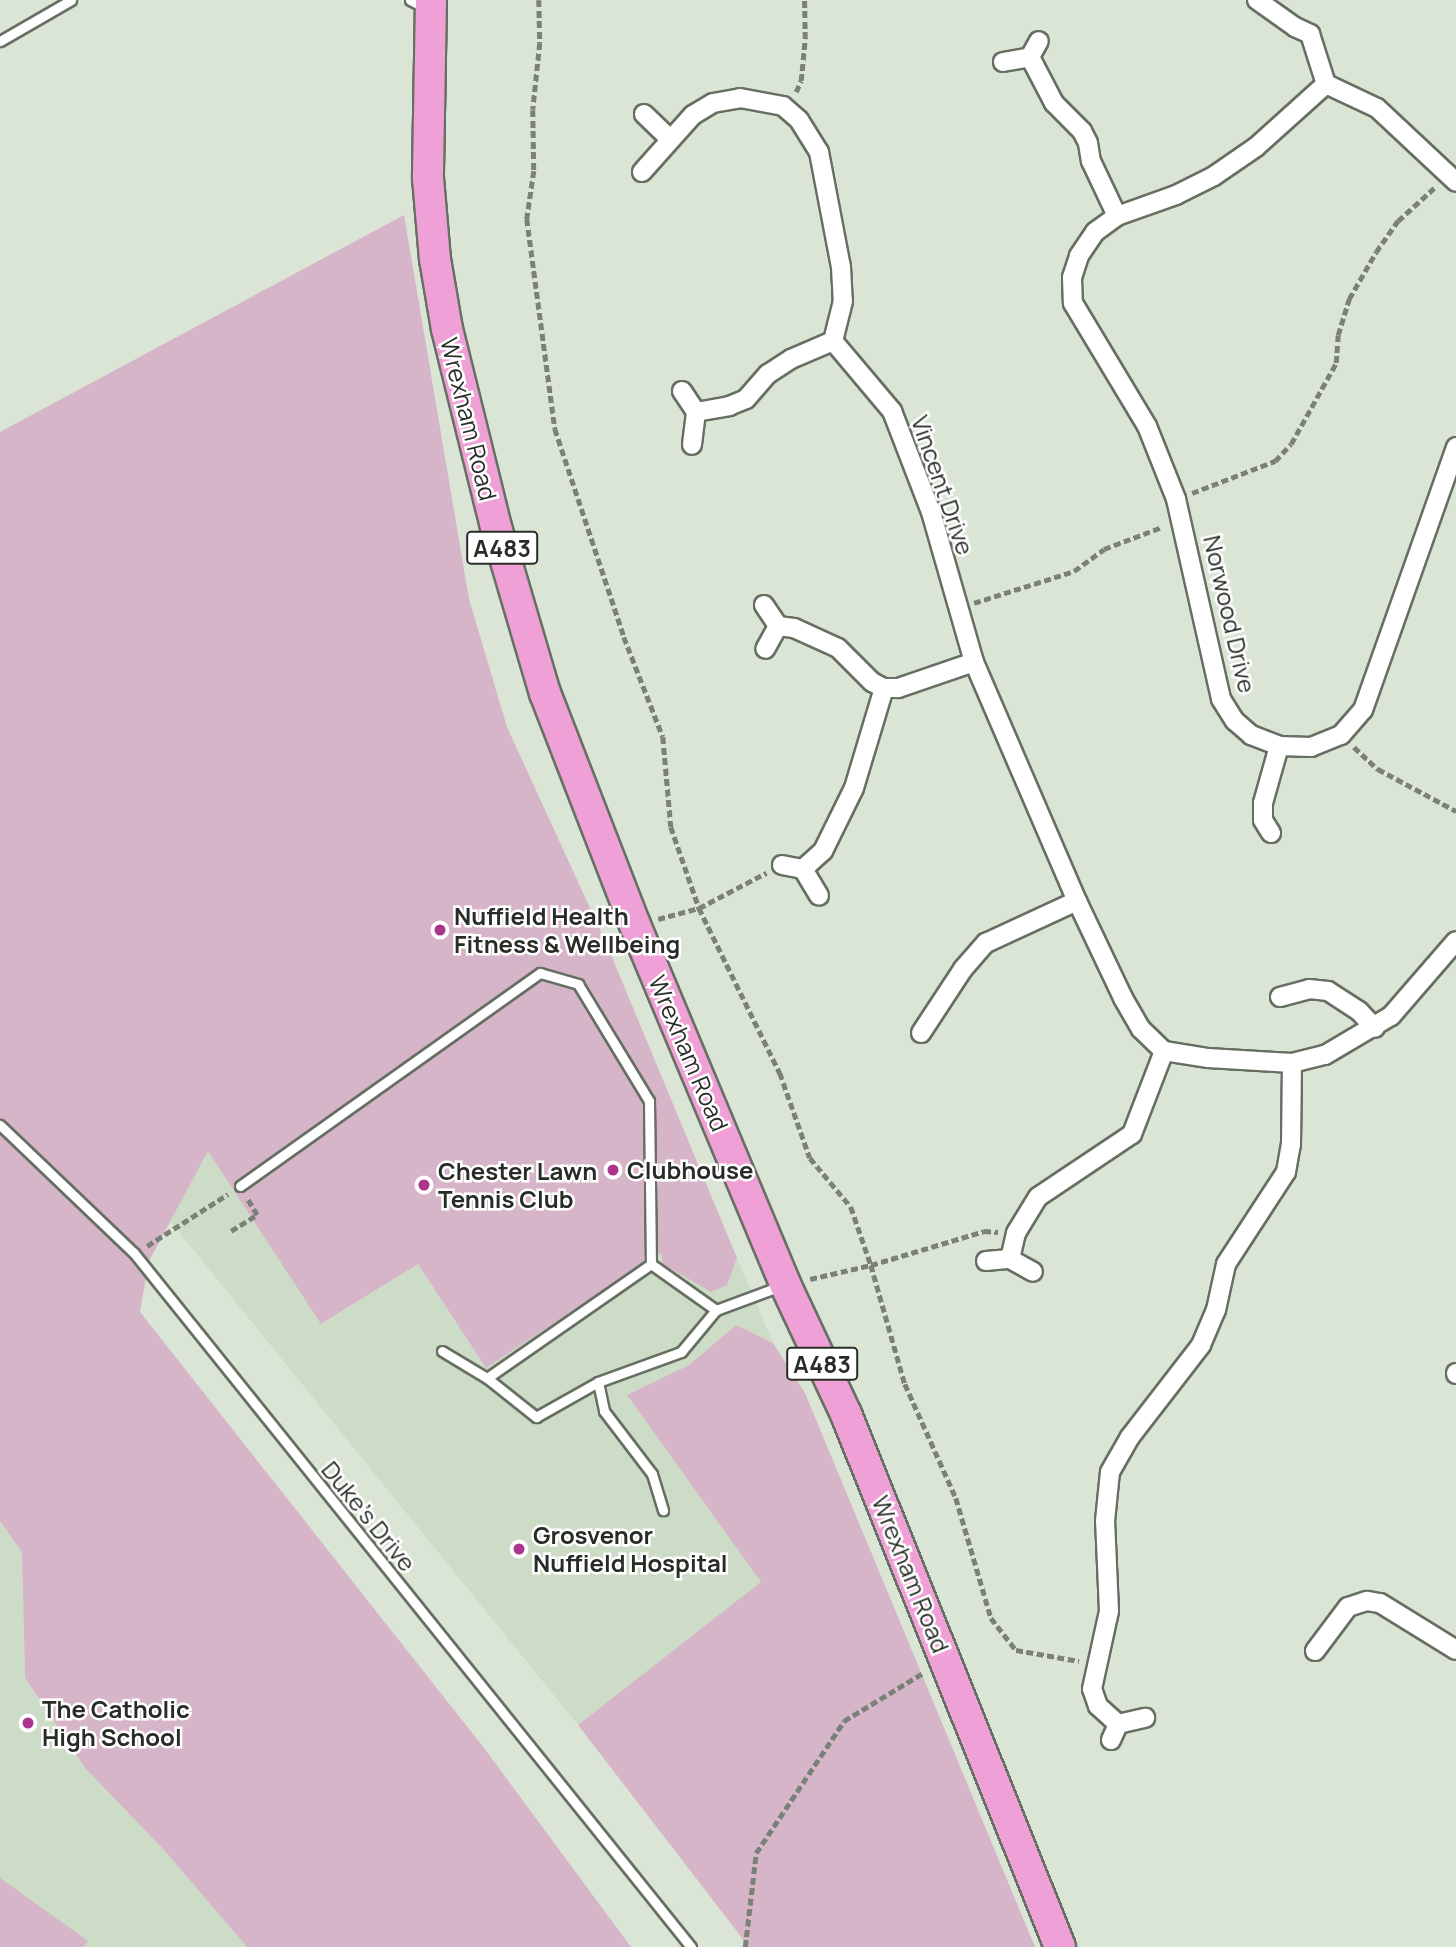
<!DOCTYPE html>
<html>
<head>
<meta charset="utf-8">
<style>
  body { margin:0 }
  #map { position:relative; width:1456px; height:1947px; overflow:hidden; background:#dbe5d6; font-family:Manrope,sans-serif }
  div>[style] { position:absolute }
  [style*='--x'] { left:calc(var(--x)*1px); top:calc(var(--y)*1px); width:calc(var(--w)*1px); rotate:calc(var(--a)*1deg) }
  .built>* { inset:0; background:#cddcc7 }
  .green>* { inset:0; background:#d6b5c9 }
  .path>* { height:4.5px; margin-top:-2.25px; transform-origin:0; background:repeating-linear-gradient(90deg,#7a8177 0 7px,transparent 0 10.5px) }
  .roads { filter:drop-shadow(2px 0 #666f62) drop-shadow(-2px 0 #666f62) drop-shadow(0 2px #666f62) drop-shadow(0 -2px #666f62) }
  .service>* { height:9px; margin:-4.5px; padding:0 4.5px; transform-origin:4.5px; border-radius:4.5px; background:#fff }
  .minor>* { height:18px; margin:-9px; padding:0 9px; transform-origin:9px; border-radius:9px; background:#fff }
  .trunk>* { height:30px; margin:-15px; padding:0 15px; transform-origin:15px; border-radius:15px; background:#efa0d6 }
  .dots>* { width:19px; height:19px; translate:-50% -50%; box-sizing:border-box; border:4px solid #fff; border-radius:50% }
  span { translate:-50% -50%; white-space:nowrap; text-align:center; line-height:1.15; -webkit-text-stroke:5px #fff; paint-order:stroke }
  .shield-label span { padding:2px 5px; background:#fff; border:2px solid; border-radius:5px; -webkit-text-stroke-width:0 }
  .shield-label { font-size:23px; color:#282c26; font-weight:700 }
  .street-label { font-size:24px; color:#282c26 }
  .poi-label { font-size:24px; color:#282c26; font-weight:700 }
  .left { translate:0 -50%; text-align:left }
</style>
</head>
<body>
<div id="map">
  <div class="built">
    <i style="clip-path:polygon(208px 1150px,322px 1324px,418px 1264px,486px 1368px,662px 1252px,727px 1285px,737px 1258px,773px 1343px,736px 1325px,689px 1365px,627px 1395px,762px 1582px,578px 1725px,170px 1221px)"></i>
    <i style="clip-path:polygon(0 1521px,22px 1552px,25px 1679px,85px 1768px,164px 1850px,247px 1947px,0 1947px)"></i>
  </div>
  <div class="green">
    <i style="clip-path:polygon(404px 215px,469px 599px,507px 727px,607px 945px,737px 1258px,727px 1285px,711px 1292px,663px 1264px,661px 1253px,486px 1368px,418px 1264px,321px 1324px,208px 1151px,149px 1261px,140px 1312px,484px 1748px,631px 1947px,247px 1947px,164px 1850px,85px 1768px,25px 1678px,22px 1552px,0 1521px,0 432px)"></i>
    <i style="clip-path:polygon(736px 1325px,773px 1343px,805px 1393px,1035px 1947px,749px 1947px,578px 1725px,761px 1582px,627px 1395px,689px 1365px)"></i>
    <i style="clip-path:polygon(0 1878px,88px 1941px,83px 1947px,0 1947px)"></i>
  </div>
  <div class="path">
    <i style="--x:539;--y:0;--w:43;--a:88.7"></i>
    <i style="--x:540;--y:43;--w:67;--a:96"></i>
    <i style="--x:533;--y:110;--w:61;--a:89.1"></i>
    <i style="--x:534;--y:171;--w:49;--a:98.3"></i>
    <i style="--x:527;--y:219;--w:212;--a:82.4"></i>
    <i style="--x:555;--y:429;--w:219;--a:71.6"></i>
    <i style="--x:624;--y:637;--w:107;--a:68.7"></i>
    <i style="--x:663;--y:737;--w:90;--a:84.9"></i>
    <i style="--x:671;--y:827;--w:86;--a:70.9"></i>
    <i style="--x:699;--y:908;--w:184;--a:63.9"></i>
    <i style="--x:780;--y:1073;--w:90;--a:70.6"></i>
    <i style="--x:810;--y:1158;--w:64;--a:50.1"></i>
    <i style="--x:851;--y:1207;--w:61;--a:71"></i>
    <i style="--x:871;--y:1265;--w:124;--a:74.1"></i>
    <i style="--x:905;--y:1384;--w:125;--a:65.9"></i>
    <i style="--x:956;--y:1498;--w:125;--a:73.7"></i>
    <i style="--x:991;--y:1618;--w:41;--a:52"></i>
    <i style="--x:1016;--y:1650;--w:64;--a:9.9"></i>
    <i style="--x:796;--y:92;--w:12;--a:-66"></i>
    <i style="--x:801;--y:81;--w:42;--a:-84.6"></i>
    <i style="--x:805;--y:39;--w:39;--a:-91"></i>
    <i style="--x:1192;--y:493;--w:89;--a:-21.1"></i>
    <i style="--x:1275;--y:461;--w:23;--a:-47"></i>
    <i style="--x:1291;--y:444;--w:93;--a:-60.9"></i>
    <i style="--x:1336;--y:363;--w:28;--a:-86"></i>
    <i style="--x:1338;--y:335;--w:38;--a:-73"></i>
    <i style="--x:1349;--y:299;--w:54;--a:-60.1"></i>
    <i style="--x:1376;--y:252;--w:38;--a:-55"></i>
    <i style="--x:1398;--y:221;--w:49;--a:-42.5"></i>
    <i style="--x:974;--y:603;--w:105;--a:-17.7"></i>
    <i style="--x:1074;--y:571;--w:37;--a:-36"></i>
    <i style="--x:1104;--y:549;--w:62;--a:-20.8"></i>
    <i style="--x:1354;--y:747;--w:33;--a:43"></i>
    <i style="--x:1378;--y:769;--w:89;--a:28.3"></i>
    <i style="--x:658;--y:919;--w:42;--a:-15"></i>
    <i style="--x:699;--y:908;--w:76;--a:-27.6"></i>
    <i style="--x:231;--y:1231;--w:31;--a:-32"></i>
    <i style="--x:257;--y:1215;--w:21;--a:-121"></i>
    <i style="--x:147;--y:1246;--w:96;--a:-32.7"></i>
    <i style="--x:810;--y:1279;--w:63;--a:-12.9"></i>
    <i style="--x:871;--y:1265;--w:118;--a:-16.7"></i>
    <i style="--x:984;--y:1231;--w:14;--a:4"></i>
    <i style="--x:745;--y:1947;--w:95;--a:-83.3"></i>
    <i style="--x:756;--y:1853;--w:159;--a:-56.3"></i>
    <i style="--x:844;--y:1721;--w:92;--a:-31.3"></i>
  </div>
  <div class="roads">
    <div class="service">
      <i style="--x:410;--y:0;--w:18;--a:27"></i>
      <i style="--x:0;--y:41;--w:82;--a:-30"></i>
      <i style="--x:0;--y:1125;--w:185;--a:43.7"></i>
      <i style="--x:134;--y:1253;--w:890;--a:51.25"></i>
      <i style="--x:240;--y:1186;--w:368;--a:-35.4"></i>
      <i style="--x:540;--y:973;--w:40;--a:16"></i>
      <i style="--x:578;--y:984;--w:137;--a:58.7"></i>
      <i style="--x:649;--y:1101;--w:163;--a:89.3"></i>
      <i style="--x:651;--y:1264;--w:80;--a:35.3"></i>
      <i style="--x:442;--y:1351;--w:52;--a:31"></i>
      <i style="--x:487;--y:1378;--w:200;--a:-34.8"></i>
      <i style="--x:487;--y:1378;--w:63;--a:38.5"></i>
      <i style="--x:536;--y:1417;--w:71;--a:-29.4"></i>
      <i style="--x:598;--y:1382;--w:88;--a:-19.9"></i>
      <i style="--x:681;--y:1352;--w:55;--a:-50.2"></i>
      <i style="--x:716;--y:1310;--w:69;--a:-20.3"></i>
      <i style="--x:598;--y:1382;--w:30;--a:78"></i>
      <i style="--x:604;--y:1411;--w:79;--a:52.7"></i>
      <i style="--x:652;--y:1474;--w:38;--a:73"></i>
    </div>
    <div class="minor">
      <i style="--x:1257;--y:0;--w:47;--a:35.4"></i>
      <i style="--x:1295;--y:27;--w:17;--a:25"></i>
      <i style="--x:1310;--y:34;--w:52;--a:72.3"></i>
      <i style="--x:1326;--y:84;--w:56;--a:25.2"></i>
      <i style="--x:1377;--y:108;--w:108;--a:43.1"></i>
      <i style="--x:1030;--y:57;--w:52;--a:62.4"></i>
      <i style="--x:1054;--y:103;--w:40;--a:45"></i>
      <i style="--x:1082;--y:131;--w:13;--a:63"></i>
      <i style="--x:1088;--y:143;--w:18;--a:81"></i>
      <i style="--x:1091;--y:161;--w:61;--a:64.7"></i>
      <i style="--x:1003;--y:62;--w:27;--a:-10"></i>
      <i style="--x:1030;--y:57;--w:18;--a:-61"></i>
      <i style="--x:1326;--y:84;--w:94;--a:138"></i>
      <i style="--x:1256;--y:147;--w:51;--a:145.4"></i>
      <i style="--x:1214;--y:176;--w:42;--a:153.4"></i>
      <i style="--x:1176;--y:195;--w:63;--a:160.4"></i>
      <i style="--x:1117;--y:216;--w:27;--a:144"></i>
      <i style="--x:1095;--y:232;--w:29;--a:124"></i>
      <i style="--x:1079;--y:256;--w:23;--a:108"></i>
      <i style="--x:1072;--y:278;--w:25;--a:88"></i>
      <i style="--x:1073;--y:303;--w:144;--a:59"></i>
      <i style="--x:1147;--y:426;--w:79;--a:68.3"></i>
      <i style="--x:1176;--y:499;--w:205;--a:77.3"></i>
      <i style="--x:1221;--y:699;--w:26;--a:58"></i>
      <i style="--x:1235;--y:721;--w:21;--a:41"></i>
      <i style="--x:1251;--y:735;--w:30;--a:21"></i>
      <i style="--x:1279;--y:746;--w:32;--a:2"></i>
      <i style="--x:1311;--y:747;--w:32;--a:-22"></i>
      <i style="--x:1341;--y:735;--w:33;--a:-49"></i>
      <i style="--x:1363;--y:710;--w:279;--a:-70.5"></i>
      <i style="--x:644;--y:114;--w:36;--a:44"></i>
      <i style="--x:642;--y:172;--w:76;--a:-48.2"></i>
      <i style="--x:693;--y:115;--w:23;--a:-31"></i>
      <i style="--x:713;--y:103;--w:27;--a:-10"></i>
      <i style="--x:740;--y:98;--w:44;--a:10.5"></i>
      <i style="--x:783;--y:106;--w:21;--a:41"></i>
      <i style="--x:799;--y:120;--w:38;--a:58"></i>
      <i style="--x:819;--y:152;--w:117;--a:79.2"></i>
      <i style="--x:841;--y:267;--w:34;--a:87"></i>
      <i style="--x:843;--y:301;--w:41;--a:104"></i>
      <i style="--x:833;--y:341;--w:92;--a:49.9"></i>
      <i style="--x:892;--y:411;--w:108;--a:68.9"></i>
      <i style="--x:931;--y:512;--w:156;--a:74"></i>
      <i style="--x:974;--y:662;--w:260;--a:66.7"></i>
      <i style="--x:1077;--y:901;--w:107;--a:64.6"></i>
      <i style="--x:1123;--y:998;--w:36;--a:60"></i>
      <i style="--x:1141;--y:1029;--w:32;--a:44"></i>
      <i style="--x:1164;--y:1051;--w:45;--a:9"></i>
      <i style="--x:1208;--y:1058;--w:84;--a:3.4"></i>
      <i style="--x:1292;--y:1063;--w:34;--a:-14"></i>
      <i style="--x:1325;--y:1055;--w:77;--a:-30.6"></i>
      <i style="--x:1391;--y:1016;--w:99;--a:-49.1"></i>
      <i style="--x:682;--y:391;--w:25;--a:56"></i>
      <i style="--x:696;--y:412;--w:33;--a:97"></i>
      <i style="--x:696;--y:412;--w:34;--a:-10"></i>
      <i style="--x:729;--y:406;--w:18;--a:-22"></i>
      <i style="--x:746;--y:399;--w:33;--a:-49"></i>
      <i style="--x:768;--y:374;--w:27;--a:-33"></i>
      <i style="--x:791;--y:359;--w:46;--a:-23.2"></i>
      <i style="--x:764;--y:605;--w:25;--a:56"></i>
      <i style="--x:778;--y:626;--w:26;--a:119"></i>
      <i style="--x:778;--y:626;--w:16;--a:7"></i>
      <i style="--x:794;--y:628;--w:48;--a:24.4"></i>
      <i style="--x:838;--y:648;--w:48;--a:45"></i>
      <i style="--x:872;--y:682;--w:13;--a:27"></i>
      <i style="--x:1271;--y:833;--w:15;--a:-122"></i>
      <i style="--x:1263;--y:820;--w:17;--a:-90"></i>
      <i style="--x:1263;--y:803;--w:59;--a:-74.3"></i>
      <i style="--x:782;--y:865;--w:21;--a:11"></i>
      <i style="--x:803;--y:869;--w:31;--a:59"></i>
      <i style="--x:803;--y:869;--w:27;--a:-42"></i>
      <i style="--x:823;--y:851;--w:70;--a:-63.8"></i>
      <i style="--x:854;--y:788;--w:104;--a:-73.3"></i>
      <i style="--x:884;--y:688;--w:14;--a:0"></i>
      <i style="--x:898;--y:688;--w:80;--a:-18.9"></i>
      <i style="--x:1280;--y:997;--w:30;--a:-15"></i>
      <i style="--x:1309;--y:989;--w:19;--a:6"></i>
      <i style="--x:1328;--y:991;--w:37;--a:33"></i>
      <i style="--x:1359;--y:1011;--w:23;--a:47"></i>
      <i style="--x:921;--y:1033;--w:77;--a:-56.7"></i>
      <i style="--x:963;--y:969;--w:35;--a:-49"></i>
      <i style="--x:986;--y:943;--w:100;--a:-24.8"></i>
      <i style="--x:1010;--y:1259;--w:27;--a:-77"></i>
      <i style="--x:1016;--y:1233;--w:42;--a:-58.6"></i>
      <i style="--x:1038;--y:1197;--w:113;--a:-33.8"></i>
      <i style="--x:1132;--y:1134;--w:89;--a:-68.9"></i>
      <i style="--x:986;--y:1261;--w:24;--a:-5"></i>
      <i style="--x:1010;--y:1259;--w:26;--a:29"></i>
      <i style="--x:1456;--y:1373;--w:1;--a:90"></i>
      <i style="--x:1315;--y:1651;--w:55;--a:-53.1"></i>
      <i style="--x:1348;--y:1607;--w:20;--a:-18"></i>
      <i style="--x:1367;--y:1601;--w:13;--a:9"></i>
      <i style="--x:1380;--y:1603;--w:89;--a:31.7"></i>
      <i style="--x:1118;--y:1724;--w:27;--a:-138"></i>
      <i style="--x:1098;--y:1706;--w:18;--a:-109"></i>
      <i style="--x:1092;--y:1689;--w:80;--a:-77.7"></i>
      <i style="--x:1109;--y:1611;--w:90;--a:-92.5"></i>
      <i style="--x:1105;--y:1521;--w:49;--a:-84.2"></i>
      <i style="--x:1110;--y:1472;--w:40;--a:-60.3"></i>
      <i style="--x:1130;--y:1437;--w:116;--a:-52.3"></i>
      <i style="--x:1201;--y:1345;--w:38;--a:-67"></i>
      <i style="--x:1216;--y:1310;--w:47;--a:-77.7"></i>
      <i style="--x:1226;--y:1264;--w:110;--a:-56.9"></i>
      <i style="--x:1286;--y:1172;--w:27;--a:-80"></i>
      <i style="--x:1291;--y:1145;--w:82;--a:-89.3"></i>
      <i style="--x:1111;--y:1740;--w:17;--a:-66"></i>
      <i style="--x:1118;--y:1724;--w:28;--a:-13"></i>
    </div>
    <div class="trunk">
      <i style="--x:431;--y:0;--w:178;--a:91"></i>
      <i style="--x:428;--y:178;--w:81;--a:85.1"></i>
      <i style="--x:435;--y:259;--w:71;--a:80.3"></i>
      <i style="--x:447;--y:329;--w:204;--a:76.1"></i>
      <i style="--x:496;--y:527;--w:173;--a:73.6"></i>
      <i style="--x:545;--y:693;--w:249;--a:68.8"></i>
      <i style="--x:635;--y:925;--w:389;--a:67.3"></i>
      <i style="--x:785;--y:1284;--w:144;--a:64.9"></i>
      <i style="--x:846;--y:1414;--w:574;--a:68.12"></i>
    </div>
  </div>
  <div class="dots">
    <i style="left:440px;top:930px;background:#ab358c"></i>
    <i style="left:613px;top:1170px;background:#ab358c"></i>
    <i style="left:424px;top:1185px;background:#ab358c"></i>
    <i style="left:519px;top:1549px;background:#ab358c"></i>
    <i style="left:28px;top:1723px;background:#ab358c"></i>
  </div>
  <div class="shield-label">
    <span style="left:502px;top:548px">A483</span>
    <span style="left:822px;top:1364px">A483</span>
  </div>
  <div class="street-label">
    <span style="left:469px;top:419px;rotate:76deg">Wrexham Road</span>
    <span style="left:943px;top:485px;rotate:71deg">Vincent Drive</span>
    <span style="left:1230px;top:614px;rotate:77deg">Norwood Drive</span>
    <span style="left:689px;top:1053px;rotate:67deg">Wrexham Road</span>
    <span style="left:369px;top:1516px;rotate:51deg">Duke's Drive</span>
    <span style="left:911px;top:1574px;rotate:68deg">Wrexham Road</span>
  </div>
  <div class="poi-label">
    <span class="left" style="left:454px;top:930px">Nuffield Health<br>Fitness &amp; Wellbeing</span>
    <span class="left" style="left:627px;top:1170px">Clubhouse</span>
    <span class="left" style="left:438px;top:1185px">Chester Lawn<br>Tennis Club</span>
    <span class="left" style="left:533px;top:1549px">Grosvenor<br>Nuffield Hospital</span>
    <span class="left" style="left:42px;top:1723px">The Catholic<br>High School</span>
  </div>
</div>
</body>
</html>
